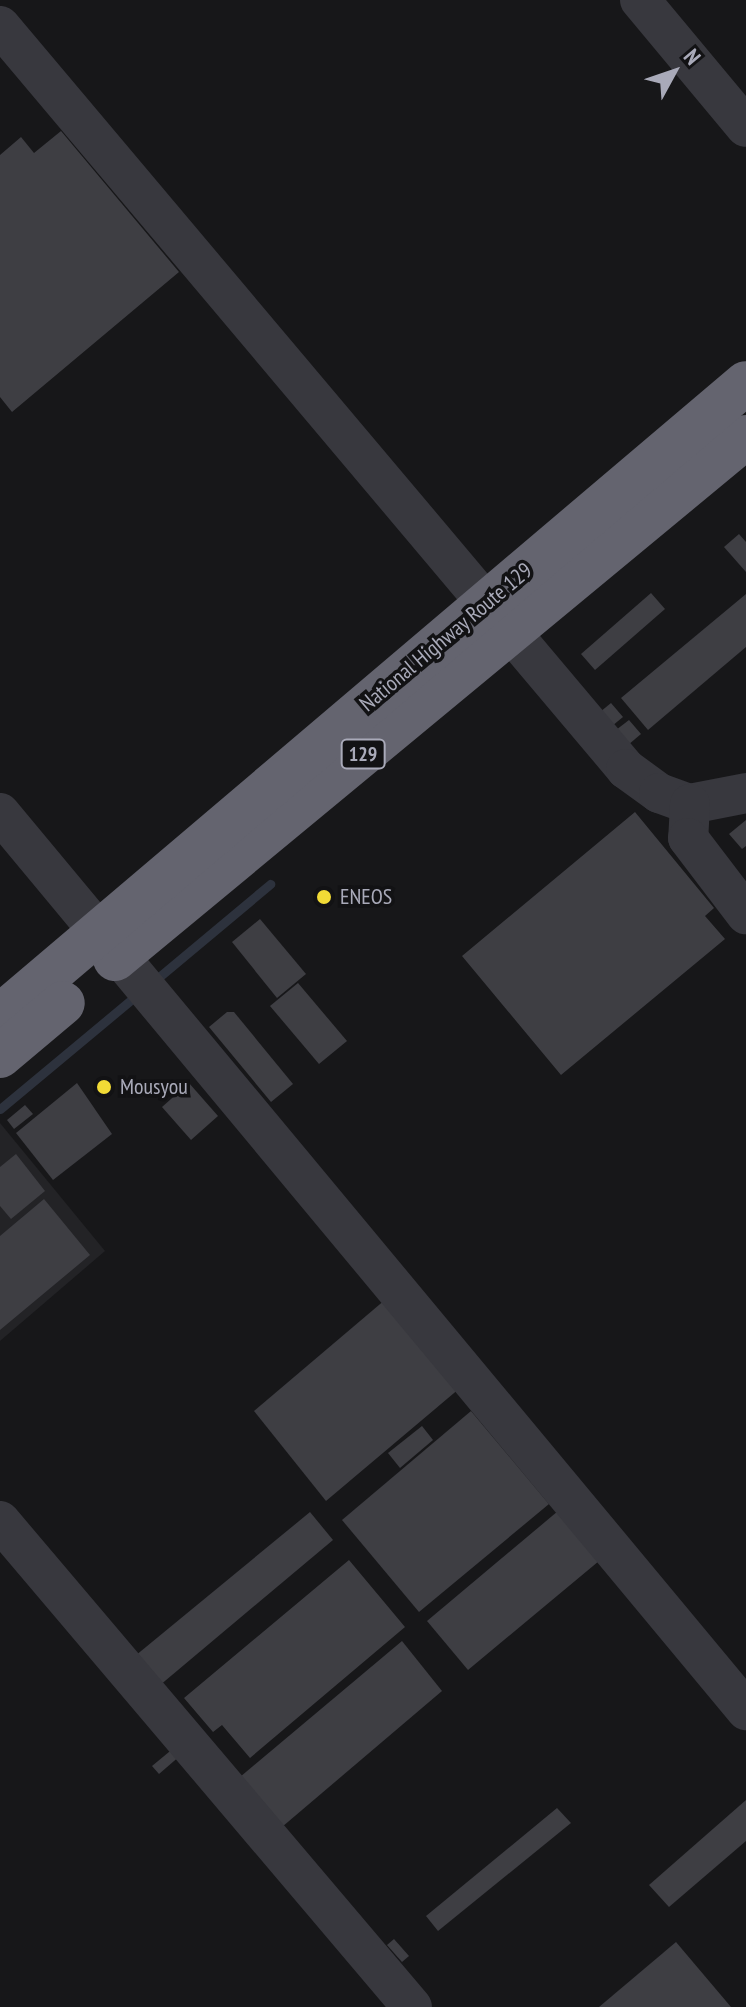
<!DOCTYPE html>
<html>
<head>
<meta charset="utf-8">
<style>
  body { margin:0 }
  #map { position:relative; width:746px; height:2007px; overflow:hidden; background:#171719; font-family:"PT Sans Narrow",sans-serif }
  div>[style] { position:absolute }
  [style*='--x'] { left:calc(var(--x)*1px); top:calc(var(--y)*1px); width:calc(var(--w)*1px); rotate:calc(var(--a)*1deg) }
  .built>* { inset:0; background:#232326 }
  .stream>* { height:9px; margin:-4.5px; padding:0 4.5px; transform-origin:4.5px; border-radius:4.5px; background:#2d323d }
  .building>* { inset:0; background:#3e3e43 }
  .minor>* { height:40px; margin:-20px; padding:0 20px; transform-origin:20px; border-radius:20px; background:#38383e }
  .highway>* { height:44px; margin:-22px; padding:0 22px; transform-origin:22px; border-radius:22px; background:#64646f }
  .dots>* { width:22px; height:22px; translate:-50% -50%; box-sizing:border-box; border:4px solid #121214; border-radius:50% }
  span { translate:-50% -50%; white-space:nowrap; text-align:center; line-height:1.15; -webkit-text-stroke:7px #121214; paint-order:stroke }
  .shield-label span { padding:2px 6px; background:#121214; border:2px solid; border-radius:6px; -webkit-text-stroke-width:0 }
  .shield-label { font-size:20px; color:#a9aab9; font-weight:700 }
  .street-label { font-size:22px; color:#a9aab9 }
  .poi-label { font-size:22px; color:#a9aab9 }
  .left { translate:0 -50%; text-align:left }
  .north { position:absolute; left:634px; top:32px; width:80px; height:80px; -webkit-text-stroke:6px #121214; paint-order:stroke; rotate:50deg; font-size:22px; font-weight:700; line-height:32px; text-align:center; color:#a9aab9 }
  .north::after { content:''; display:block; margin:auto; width:28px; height:36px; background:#a9aab9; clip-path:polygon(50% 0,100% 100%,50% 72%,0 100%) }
</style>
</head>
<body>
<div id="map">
  <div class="built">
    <i style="clip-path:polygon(0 1123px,105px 1251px,0 1341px)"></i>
  </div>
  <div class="stream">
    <i style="--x:153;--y:982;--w:153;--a:-39.9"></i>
    <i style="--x:0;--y:1109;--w:180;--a:-39.8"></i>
  </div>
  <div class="building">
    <i style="clip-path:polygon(61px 131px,179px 272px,12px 412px,0 397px,0 155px,21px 137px,34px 153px)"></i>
    <i style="clip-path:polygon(739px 534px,746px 542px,746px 572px,724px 547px)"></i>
    <i style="clip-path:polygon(651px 593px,665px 609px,595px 670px,581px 654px)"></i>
    <i style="clip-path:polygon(746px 594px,746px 647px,648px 730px,621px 698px)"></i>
    <i style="clip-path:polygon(611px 703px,623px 717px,612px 726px,600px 712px)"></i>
    <i style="clip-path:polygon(629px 720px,641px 734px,628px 745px,616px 730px)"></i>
    <i style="clip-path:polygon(635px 812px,714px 908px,705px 916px,725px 939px,561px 1075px,462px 956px)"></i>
    <i style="clip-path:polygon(746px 820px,746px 846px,742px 849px,729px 834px)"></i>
    <i style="clip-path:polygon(260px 919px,306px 974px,277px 998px,232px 942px)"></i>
    <i style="clip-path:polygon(298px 983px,347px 1041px,319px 1064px,270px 1006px)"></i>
    <i style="clip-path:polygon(227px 1012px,234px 1012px,293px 1084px,271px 1102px,209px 1027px)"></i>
    <i style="clip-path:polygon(77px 1083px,112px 1134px,53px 1180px,16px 1133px)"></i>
    <i style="clip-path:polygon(189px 1083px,218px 1116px,191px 1140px,162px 1107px)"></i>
    <i style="clip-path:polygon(25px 1105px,33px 1114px,14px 1129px,7px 1120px)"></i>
    <i style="clip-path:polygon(16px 1154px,45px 1191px,11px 1219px,0 1206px,0 1167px)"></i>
    <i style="clip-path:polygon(44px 1199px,90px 1255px,0 1330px,0 1236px)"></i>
    <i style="clip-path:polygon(386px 1299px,460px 1388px,326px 1501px,254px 1411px)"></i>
    <i style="clip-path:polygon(471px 1411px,549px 1504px,419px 1612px,342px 1520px)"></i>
    <i style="clip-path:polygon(422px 1426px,433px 1440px,400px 1468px,388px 1453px)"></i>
    <i style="clip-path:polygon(564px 1506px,605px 1556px,468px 1670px,427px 1621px)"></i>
    <i style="clip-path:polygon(310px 1512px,333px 1540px,159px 1686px,135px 1656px)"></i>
    <i style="clip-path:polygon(349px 1560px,405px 1627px,250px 1758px,222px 1725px,213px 1732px,184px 1698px)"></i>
    <i style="clip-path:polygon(402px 1641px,442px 1691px,282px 1827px,240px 1777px)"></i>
    <i style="clip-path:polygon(175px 1747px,181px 1755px,159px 1774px,152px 1766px)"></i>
    <i style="clip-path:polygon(746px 1800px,746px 1841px,669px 1907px,649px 1885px)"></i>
    <i style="clip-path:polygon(557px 1808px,571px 1823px,438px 1931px,426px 1916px)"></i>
    <i style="clip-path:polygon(394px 1939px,409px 1956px,402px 1962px,387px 1945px)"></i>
    <i style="clip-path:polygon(676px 1942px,731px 2007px,599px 2007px)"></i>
  </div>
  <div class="minor">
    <i style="--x:640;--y:0;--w:165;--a:50.2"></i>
    <i style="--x:0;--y:26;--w:972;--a:49.88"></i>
    <i style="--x:626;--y:769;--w:41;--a:36"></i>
    <i style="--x:659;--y:793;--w:33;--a:20"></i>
    <i style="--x:690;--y:804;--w:57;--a:-11.1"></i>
    <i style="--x:690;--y:804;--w:34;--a:93"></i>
    <i style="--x:688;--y:838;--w:96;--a:52.7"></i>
    <i style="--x:0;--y:813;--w:1167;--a:50.25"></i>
    <i style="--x:0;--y:1521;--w:637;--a:49.71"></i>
  </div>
  <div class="highway">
    <i style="--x:115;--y:959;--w:819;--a:-39.6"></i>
    <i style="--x:0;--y:1016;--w:978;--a:-40.32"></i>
    <i style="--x:0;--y:1056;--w:82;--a:-40.1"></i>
  </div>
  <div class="dots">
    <i style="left:324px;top:897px;background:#f2db36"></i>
    <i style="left:104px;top:1087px;background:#f2db36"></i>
  </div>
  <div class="shield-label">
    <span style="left:363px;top:754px">129</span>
  </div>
  <div class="street-label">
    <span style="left:446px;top:637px;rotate:-40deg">National Highway Route 129</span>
  </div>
  <div class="poi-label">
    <span class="left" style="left:340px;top:897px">ENEOS</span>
    <span class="left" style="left:120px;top:1087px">Mousyou</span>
  </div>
  <div class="north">N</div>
</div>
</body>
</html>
